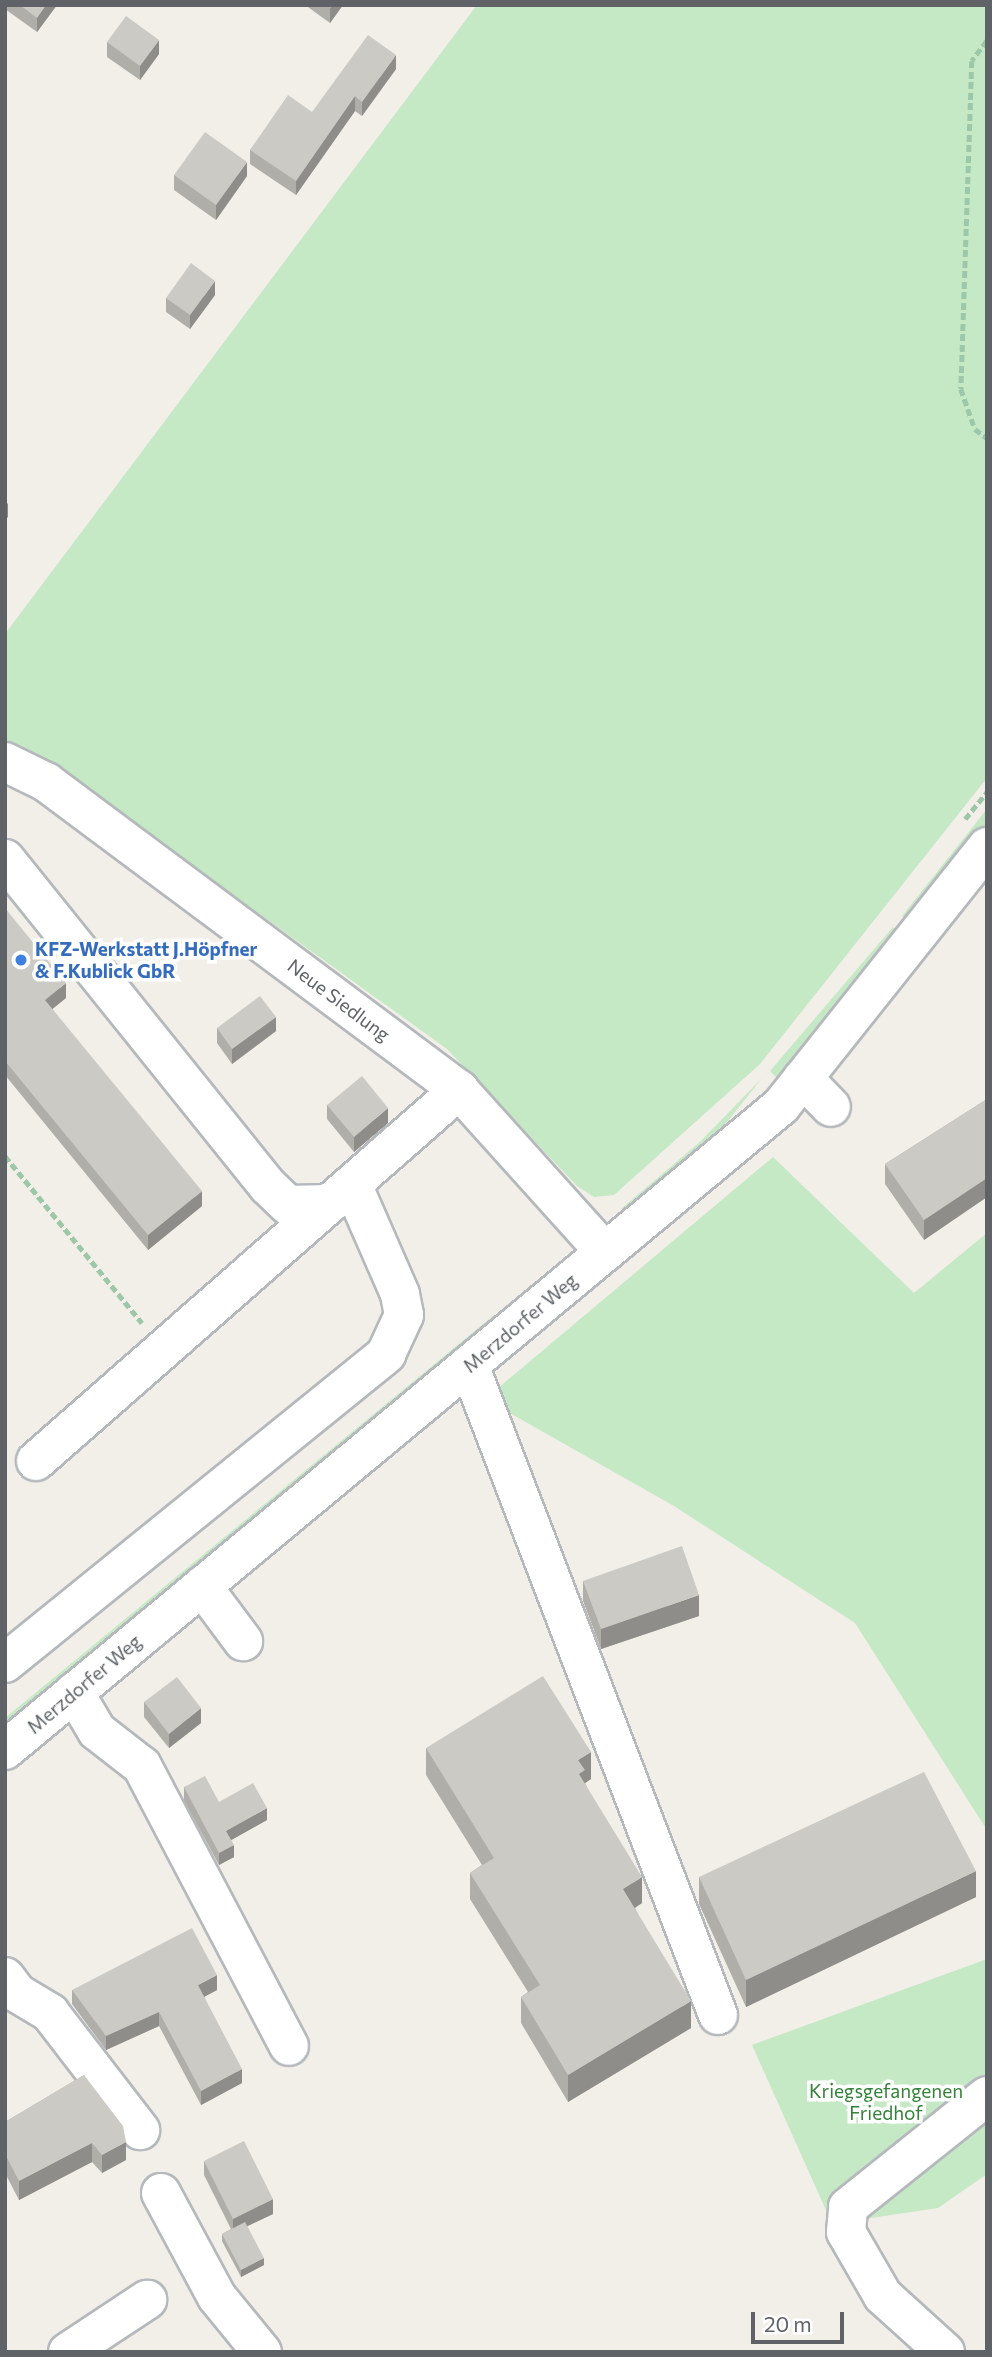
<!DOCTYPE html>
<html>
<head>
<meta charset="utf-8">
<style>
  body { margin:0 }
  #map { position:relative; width:992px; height:2357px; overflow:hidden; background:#f1efe8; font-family:Commissioner,sans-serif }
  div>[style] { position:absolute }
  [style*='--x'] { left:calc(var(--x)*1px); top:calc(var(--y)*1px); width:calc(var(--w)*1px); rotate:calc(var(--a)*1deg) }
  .green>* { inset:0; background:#c5e8c5 }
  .path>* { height:4.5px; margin-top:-2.25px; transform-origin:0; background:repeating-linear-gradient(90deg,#9cc7a9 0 7px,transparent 0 10.5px) }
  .roads { filter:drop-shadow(2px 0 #b5b8bc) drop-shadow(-2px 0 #b5b8bc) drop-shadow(0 2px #b5b8bc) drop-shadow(0 -2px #b5b8bc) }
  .minor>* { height:38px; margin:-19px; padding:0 19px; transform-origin:19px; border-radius:19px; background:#fff }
  .wall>* { inset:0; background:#afaea9 }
  .shaded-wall>* { inset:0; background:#8f8d8a }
  .building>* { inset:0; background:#cccac5 }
  .dots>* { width:19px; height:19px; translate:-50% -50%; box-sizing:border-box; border:4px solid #fff; border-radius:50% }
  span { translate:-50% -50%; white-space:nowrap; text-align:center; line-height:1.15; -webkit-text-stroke:7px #fff; paint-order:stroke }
  .shop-label { font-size:19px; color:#366cbe; font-weight:700 }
  .left { translate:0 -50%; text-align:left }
  .street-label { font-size:19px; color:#5f6368 }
  .park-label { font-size:19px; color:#348238 }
  .frame { position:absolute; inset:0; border:7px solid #5f6368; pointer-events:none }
  .scale { position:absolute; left:751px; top:2312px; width:93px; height:32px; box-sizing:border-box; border:4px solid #5f6368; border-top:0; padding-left:9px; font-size:21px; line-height:24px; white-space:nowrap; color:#5f6368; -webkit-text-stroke:5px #fff; paint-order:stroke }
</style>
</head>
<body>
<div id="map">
  <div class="green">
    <i style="clip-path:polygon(477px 5px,987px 5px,987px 778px,760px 1064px,614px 1195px,594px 1197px,577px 1186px,447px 1049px,57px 768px,5px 745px,5px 634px)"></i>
    <i style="clip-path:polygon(987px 809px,987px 824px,906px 919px,902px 916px)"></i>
    <i style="clip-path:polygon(893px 927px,898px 931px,778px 1079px,770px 1071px)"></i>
    <i style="clip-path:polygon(762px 1078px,727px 1122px,629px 1209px,621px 1209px,701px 1141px)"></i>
    <i style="clip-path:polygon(773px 1157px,914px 1293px,987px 1233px,987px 1830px,855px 1623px,674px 1506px,485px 1399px)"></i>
    <i style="clip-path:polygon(494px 1315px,502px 1325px,5px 1735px,5px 1718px)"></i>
    <i style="clip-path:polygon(987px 1959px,987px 2174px,938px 2208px,864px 2219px,838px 2237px,752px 2045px)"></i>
  </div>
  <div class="path">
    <i style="--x:987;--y:41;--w:25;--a:127"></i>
    <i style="--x:972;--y:61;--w:328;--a:91.9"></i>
    <i style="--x:961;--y:389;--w:42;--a:70.7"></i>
    <i style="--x:975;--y:429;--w:15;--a:37"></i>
    <i style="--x:965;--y:819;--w:35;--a:-51"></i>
    <i style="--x:5;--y:1156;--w:216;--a:50.6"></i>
  </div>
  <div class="roads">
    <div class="minor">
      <i style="--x:5;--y:762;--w:46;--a:26"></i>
      <i style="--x:46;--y:782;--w:515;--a:36.71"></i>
      <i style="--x:459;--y:1090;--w:218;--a:48"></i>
      <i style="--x:5;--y:859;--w:420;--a:51.2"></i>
      <i style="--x:268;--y:1186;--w:28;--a:44"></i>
      <i style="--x:288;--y:1205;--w:41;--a:-1.4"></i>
      <i style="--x:803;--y:1078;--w:40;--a:46"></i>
      <i style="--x:469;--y:1365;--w:696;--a:69.04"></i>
      <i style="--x:36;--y:1461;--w:563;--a:-41.25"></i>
      <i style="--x:202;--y:1586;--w:69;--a:53.3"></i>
      <i style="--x:5;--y:1663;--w:491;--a:-39"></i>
      <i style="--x:386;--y:1354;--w:43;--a:-65.2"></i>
      <i style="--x:404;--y:1315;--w:21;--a:-101"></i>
      <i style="--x:400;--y:1294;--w:120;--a:-113.6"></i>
      <i style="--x:74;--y:1692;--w:45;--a:59.5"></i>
      <i style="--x:97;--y:1731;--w:57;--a:37.9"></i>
      <i style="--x:142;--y:1766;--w:316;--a:62.3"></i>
      <i style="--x:5;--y:1750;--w:1008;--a:-39.69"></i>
      <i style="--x:781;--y:1106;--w:331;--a:-51.5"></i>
      <i style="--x:5;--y:1977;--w:20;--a:53"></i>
      <i style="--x:17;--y:1993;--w:39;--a:31"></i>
      <i style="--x:50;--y:2013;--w:148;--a:52.4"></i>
      <i style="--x:161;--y:2193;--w:118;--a:61.7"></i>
      <i style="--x:217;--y:2297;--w:71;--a:50.7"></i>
      <i style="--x:68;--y:2352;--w:95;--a:-33.4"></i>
      <i style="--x:945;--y:2352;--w:84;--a:-137.9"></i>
      <i style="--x:883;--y:2296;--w:74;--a:-120"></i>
      <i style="--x:846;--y:2232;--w:25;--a:-85"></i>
      <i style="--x:848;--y:2207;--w:178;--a:-38.6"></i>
    </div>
  </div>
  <div class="wall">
    <i style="clip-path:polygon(5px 5px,57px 5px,37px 32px,5px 9px)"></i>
    <i style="clip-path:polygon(305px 5px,343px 5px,330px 23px)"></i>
    <i style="clip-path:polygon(107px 42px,159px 54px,140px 80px,107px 57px)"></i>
    <i style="clip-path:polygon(396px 69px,362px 116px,355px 111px,296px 195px,250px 164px,250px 150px,312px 112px)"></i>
    <i style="clip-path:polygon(174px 175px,247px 176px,216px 220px,174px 190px)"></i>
    <i style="clip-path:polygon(215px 295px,190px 329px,166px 312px,166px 298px)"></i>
    <i style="clip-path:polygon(5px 908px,66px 998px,52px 1009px,202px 1206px,148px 1250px,5px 1075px)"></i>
    <i style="clip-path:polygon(217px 1028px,276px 1031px,232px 1064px,217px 1043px)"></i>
    <i style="clip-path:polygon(987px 1099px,987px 1197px,924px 1240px,885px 1184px,885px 1164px)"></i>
    <i style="clip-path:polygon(327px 1105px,388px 1123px,354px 1152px,327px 1119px)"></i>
    <i style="clip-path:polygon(583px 1581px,699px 1616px,601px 1649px,583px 1601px)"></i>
    <i style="clip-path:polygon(144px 1702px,201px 1723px,169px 1748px,144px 1717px)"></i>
    <i style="clip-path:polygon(426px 1748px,591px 1779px,585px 1783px,642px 1903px,635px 1908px,691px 2028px,568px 2102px,521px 2023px,521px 1997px,528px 1992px,470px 1899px,470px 1873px,482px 1865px,426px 1775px)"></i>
    <i style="clip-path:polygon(184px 1787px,219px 1802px,267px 1820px,231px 1840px,234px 1857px,219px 1865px,184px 1800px)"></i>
    <i style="clip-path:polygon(699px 1877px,976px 1897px,746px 2007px,699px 1904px)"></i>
    <i style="clip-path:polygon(72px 1990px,217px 1990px,204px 1997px,242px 2083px,201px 2105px,159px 2026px,106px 2050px,72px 2004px)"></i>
    <i style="clip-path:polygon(84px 2075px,126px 2160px,102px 2173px,92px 2162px,19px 2200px,5px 2173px,5px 2122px)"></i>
    <i style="clip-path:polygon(204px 2161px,273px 2214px,247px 2226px,264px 2265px,241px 2277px,222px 2241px,222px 2234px,231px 2229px,204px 2175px)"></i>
  </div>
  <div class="shaded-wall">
    <i style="clip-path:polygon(46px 5px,57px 5px,37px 32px,37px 18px)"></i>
    <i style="clip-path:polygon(333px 5px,343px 5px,330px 23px,330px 9px)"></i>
    <i style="clip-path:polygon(159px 40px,159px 54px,140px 80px,140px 66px)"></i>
    <i style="clip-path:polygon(396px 55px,396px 69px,362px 116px,362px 102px)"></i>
    <i style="clip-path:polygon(355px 96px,355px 111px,296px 195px,296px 181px)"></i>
    <i style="clip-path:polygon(247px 162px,247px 176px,216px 220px,216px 205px)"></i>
    <i style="clip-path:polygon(215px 281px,215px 295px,190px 329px,190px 315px)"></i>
    <i style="clip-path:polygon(8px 503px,8px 517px,5px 520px,5px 506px)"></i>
    <i style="clip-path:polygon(66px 983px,66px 998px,45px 1015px,45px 1000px)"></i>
    <i style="clip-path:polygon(276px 1017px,276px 1031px,232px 1064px,232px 1049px)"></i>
    <i style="clip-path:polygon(388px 1108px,388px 1123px,354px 1152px,354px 1137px)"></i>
    <i style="clip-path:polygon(987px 1178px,987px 1197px,924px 1240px,924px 1220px)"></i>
    <i style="clip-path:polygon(202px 1191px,202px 1206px,148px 1250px,148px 1235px)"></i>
    <i style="clip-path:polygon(7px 1492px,7px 1513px,5px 1514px,5px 1493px)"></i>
    <i style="clip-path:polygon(699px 1595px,699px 1616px,601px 1649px,601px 1629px)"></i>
    <i style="clip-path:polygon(201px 1708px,201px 1723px,169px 1748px,169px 1734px)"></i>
    <i style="clip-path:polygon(591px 1752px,591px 1779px,585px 1783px,579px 1800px,578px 1760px)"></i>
    <i style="clip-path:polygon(267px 1808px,267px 1820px,226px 1843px,226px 1831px)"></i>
    <i style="clip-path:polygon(234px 1845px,234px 1857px,219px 1865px,219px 1853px)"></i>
    <i style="clip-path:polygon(976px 1871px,976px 1897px,746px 2007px,746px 1980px)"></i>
    <i style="clip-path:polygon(642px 1877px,642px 1903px,623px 1915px,623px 1889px)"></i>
    <i style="clip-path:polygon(217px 1975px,217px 1990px,198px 2000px,198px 1985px)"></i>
    <i style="clip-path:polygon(691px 2001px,691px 2028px,568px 2102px,568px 2075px)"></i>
    <i style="clip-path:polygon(159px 2012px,159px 2026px,106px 2050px,106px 2036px)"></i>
    <i style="clip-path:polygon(242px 2069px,242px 2083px,201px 2105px,201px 2091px)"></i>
    <i style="clip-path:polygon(126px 2142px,126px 2160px,102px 2173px,102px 2155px)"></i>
    <i style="clip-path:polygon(92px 2143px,92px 2162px,19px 2200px,19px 2181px)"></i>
    <i style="clip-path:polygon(273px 2199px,273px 2214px,233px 2233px,233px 2219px)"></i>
    <i style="clip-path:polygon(264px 2258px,264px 2265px,241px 2277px,241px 2270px)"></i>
  </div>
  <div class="building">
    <i style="clip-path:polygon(20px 5px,46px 5px,37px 18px)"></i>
    <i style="clip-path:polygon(126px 16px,159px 40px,140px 66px,107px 42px)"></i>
    <i style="clip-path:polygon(368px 35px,396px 55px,362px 102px,355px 96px,296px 181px,250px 150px,288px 95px,312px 112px)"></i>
    <i style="clip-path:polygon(205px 132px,247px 162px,216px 205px,174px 175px)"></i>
    <i style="clip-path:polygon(191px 263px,215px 281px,190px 315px,166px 298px)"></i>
    <i style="clip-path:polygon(5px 908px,66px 983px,45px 1000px,202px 1191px,148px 1235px,5px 1061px)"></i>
    <i style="clip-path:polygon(260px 996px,276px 1017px,232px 1049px,217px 1028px)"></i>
    <i style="clip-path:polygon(362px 1076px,388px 1108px,354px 1137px,327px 1105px)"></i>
    <i style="clip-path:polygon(987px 1099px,987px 1178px,924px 1220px,885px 1164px)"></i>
    <i style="clip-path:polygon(682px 1546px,699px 1595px,601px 1629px,583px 1581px)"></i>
    <i style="clip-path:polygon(543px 1676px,591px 1752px,578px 1760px,585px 1770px,579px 1774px,642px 1877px,623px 1889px,691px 2001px,568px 2075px,521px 1997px,540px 1985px,470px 1873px,494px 1858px,426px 1748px)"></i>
    <i style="clip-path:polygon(177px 1677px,201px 1708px,169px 1734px,144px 1702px)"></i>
    <i style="clip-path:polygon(924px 1772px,976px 1871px,746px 1980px,699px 1877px)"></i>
    <i style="clip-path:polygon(205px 1776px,219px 1802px,253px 1783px,267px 1808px,226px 1831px,234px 1845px,219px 1853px,184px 1787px)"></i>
    <i style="clip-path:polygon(192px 1928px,217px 1975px,198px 1985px,242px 2069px,201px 2091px,159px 2012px,106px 2036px,72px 1990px)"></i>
    <i style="clip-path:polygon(84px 2075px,123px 2126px,126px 2142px,102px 2155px,92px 2143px,19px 2181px,5px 2154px,5px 2122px)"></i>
    <i style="clip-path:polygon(244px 2141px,273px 2199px,233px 2219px,204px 2161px)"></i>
    <i style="clip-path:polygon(245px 2222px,264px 2258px,241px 2270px,222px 2234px)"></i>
  </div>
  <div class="dots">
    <i style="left:21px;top:960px;background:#3f7fe0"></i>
  </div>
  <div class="shop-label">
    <span class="left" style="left:35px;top:960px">KFZ-Werkstatt J.Höpfner<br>&amp; F.Kublick GbR</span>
  </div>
  <div class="street-label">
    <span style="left:339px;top:1000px;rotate:37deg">Neue Siedlung</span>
    <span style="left:520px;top:1323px;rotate:-40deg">Merzdorfer Weg</span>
    <span style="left:84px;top:1684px;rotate:-40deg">Merzdorfer Weg</span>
  </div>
  <div class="park-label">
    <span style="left:886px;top:2102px">Kriegsgefangenen<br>Friedhof</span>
  </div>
  <div class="frame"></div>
  <div class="scale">20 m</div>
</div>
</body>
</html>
